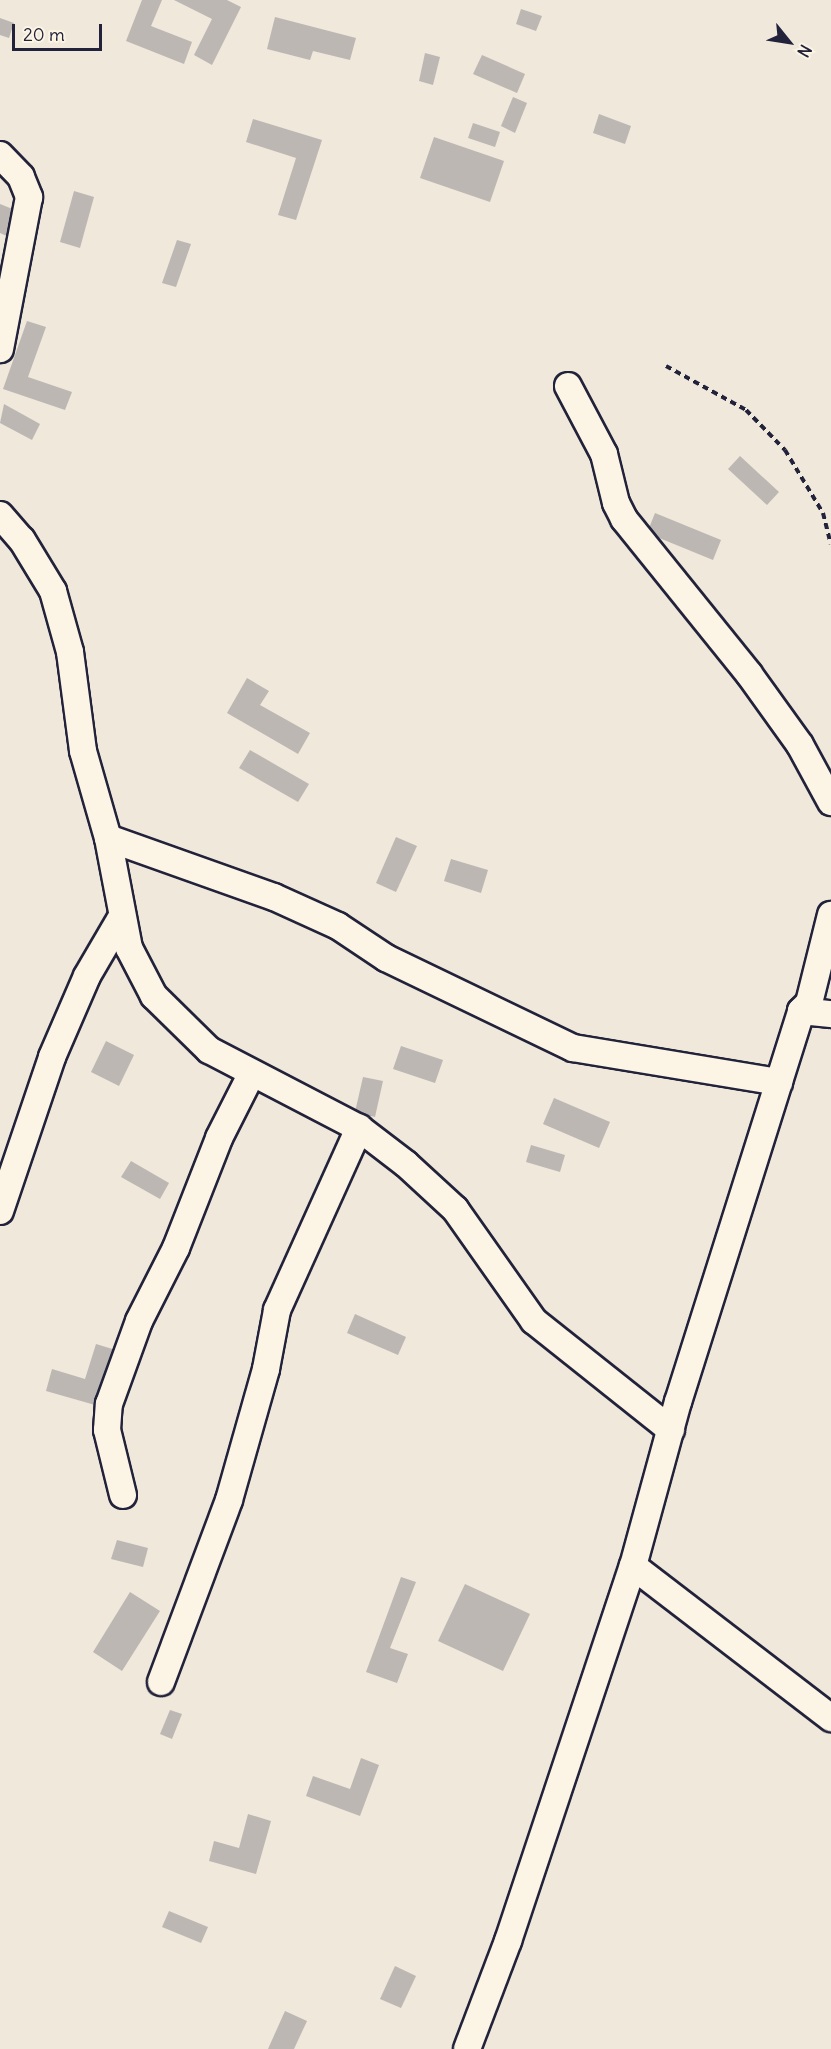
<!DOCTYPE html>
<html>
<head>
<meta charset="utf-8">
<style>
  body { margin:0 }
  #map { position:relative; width:831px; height:2049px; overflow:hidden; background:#efe8db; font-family:Delius,sans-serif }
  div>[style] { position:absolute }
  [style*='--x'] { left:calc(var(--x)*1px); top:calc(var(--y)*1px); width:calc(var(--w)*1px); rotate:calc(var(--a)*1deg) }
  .building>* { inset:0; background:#bcb7b3 }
  .path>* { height:4px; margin-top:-2px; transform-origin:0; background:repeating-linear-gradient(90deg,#22223b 0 6px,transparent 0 10.5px) }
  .roads { filter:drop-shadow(2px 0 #22223b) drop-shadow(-2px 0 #22223b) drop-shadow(0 2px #22223b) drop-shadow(0 -2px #22223b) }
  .street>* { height:26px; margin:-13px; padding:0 13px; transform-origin:13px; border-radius:13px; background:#fcf5e5 }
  span { translate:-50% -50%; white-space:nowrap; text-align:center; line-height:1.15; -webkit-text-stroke:6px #fcf5e5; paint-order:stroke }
  .north { position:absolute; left:759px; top:12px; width:60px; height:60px; -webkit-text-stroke:4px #fcf5e5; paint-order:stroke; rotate:120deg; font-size:16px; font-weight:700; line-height:24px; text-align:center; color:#22223b }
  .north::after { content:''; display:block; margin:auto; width:21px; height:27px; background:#22223b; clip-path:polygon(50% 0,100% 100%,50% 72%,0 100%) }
  .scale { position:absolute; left:12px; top:24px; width:90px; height:27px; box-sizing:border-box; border:3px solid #22223b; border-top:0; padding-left:8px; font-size:18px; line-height:21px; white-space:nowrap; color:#22223b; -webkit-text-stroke:4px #fcf5e5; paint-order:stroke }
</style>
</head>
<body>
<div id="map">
  <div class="building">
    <i style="clip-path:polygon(142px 0,162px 0,151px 26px,192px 42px,184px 64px,126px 41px)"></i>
    <i style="clip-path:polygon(174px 0,227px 0,241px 7px,212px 65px,194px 55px,212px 19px)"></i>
    <i style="clip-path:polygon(521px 9px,542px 16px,536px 31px,516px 24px)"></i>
    <i style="clip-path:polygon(275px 17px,356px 38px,350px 60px,313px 51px,310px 60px,267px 49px)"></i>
    <i style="clip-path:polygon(0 18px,14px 23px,9px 38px,0 35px)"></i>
    <i style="clip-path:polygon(425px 53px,440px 57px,433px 85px,419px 81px)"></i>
    <i style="clip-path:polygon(482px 55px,525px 74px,517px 93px,473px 74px)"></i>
    <i style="clip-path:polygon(513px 97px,527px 103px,515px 133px,501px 126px)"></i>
    <i style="clip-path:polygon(599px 114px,631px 126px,625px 144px,593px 133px)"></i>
    <i style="clip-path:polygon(253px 119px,322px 140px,296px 220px,278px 215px,296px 158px,246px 142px)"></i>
    <i style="clip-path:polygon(473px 123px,500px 132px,495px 147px,468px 138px)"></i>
    <i style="clip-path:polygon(434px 137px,504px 161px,490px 202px,420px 178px)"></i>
    <i style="clip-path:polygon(74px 191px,94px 197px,80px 248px,60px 242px)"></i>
    <i style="clip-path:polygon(0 204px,20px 212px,9px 237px,0 233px)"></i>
    <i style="clip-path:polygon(177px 240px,191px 244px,176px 287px,162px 283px)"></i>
    <i style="clip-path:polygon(27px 321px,46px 327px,28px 377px,72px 392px,65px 410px,3px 389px)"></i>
    <i style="clip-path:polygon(4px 404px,40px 424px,32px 440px,0 423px)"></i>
    <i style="clip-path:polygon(740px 456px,779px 492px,767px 505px,728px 469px)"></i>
    <i style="clip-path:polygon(655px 513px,721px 540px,713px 560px,647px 533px)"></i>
    <i style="clip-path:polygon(247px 678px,269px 691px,260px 705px,310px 733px,298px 754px,227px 713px)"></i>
    <i style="clip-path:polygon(250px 750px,309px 784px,298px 802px,239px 768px)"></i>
    <i style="clip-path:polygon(396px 837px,417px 846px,396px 892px,376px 883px)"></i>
    <i style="clip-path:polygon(451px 859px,488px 870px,481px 893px,444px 881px)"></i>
    <i style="clip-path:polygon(106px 1041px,134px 1055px,119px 1086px,91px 1072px)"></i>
    <i style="clip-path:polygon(401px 1046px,443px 1060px,435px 1083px,393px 1069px)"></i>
    <i style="clip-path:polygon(363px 1077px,383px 1081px,375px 1117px,355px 1112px)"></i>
    <i style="clip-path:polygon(554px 1098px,610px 1122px,599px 1148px,543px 1124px)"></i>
    <i style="clip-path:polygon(531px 1145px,565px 1155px,560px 1172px,526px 1162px)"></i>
    <i style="clip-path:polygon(131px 1161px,169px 1183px,160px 1199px,121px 1177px)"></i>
    <i style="clip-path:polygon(355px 1314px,406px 1337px,398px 1355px,347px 1333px)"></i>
    <i style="clip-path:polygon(96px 1344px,119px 1351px,102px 1407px,46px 1391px,52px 1369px,85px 1379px)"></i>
    <i style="clip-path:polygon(117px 1540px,148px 1548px,143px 1567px,111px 1559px)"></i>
    <i style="clip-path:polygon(401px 1577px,416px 1582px,390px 1648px,408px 1654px,397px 1683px,366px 1672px)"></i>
    <i style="clip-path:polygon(465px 1584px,530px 1614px,503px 1671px,438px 1641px)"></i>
    <i style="clip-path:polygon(130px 1592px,160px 1611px,122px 1671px,93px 1652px)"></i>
    <i style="clip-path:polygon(170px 1710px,182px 1714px,172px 1739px,160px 1734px)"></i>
    <i style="clip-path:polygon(361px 1758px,379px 1765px,360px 1816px,306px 1796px,313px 1776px,350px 1789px)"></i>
    <i style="clip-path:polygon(248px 1814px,271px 1821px,256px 1874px,209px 1861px,214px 1841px,239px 1848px)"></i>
    <i style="clip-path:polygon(169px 1911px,208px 1927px,201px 1943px,162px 1927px)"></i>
    <i style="clip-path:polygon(395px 1966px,416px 1976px,401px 2008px,380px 1999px)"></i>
    <i style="clip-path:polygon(285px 2011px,307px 2021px,294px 2049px,268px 2049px)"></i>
  </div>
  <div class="path">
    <i style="--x:666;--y:366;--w:91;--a:28.8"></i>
    <i style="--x:746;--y:410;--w:56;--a:45.7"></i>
    <i style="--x:785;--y:450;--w:74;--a:58.9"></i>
    <i style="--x:823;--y:513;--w:32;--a:76"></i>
  </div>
  <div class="roads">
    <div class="street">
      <i style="--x:0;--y:155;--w:30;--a:46"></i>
      <i style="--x:21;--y:177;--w:22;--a:68"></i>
      <i style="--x:29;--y:197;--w:155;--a:100.8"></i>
      <i style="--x:568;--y:386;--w:77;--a:62.1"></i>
      <i style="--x:604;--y:454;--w:50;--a:76.2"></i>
      <i style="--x:616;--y:503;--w:18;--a:63"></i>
      <i style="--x:624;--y:519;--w:199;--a:51.1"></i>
      <i style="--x:749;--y:674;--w:87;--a:54.3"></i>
      <i style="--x:800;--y:745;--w:65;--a:61.5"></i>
      <i style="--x:0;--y:515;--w:33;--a:49"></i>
      <i style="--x:22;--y:540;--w:60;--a:58.7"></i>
      <i style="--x:53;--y:591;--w:63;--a:74.4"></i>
      <i style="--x:70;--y:652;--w:100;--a:82.5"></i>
      <i style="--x:83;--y:751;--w:91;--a:74"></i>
      <i style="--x:108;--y:838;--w:112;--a:79.2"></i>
      <i style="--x:129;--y:948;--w:54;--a:62.5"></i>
      <i style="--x:154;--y:996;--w:77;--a:44.5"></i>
      <i style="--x:209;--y:1050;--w:169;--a:27.5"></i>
      <i style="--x:359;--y:1128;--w:59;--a:37.5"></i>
      <i style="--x:406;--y:1164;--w:67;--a:42.6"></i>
      <i style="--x:455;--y:1209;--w:137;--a:54.8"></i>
      <i style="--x:534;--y:1321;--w:175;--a:38.5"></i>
      <i style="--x:108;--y:838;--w:176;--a:19.6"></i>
      <i style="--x:274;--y:897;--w:70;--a:24.4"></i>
      <i style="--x:338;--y:926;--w:58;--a:33.7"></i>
      <i style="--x:386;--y:958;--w:208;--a:25.7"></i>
      <i style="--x:573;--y:1048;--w:209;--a:9.4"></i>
      <i style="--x:801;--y:1011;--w:11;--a:-45"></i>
      <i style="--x:809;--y:1003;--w:91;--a:-76"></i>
      <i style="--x:0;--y:1211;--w:163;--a:-71.3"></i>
      <i style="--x:52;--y:1057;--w:88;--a:-66.6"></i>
      <i style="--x:87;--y:976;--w:69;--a:-59.7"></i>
      <i style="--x:123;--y:1495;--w:67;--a:-103.8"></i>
      <i style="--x:107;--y:1430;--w:26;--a:-86"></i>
      <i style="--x:109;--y:1404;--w:88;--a:-70.1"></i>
      <i style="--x:139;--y:1321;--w:82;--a:-63.1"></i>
      <i style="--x:176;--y:1248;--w:118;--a:-68.6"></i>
      <i style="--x:219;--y:1138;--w:71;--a:-63.1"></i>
      <i style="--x:633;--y:1566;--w:250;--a:37.5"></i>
      <i style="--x:161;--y:1682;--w:194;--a:-69.5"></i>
      <i style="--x:229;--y:1500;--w:136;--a:-74.2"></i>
      <i style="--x:266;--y:1369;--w:60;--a:-79.4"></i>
      <i style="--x:277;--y:1310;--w:200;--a:-65.7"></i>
      <i style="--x:467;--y:2049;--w:116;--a:-69.2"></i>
      <i style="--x:508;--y:1941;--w:395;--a:-71.6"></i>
      <i style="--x:633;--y:1566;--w:170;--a:-74.7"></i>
      <i style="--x:678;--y:1402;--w:410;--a:-72.5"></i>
      <i style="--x:801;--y:1011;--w:30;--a:6"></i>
    </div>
  </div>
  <div class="north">N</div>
  <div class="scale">20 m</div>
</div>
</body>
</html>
